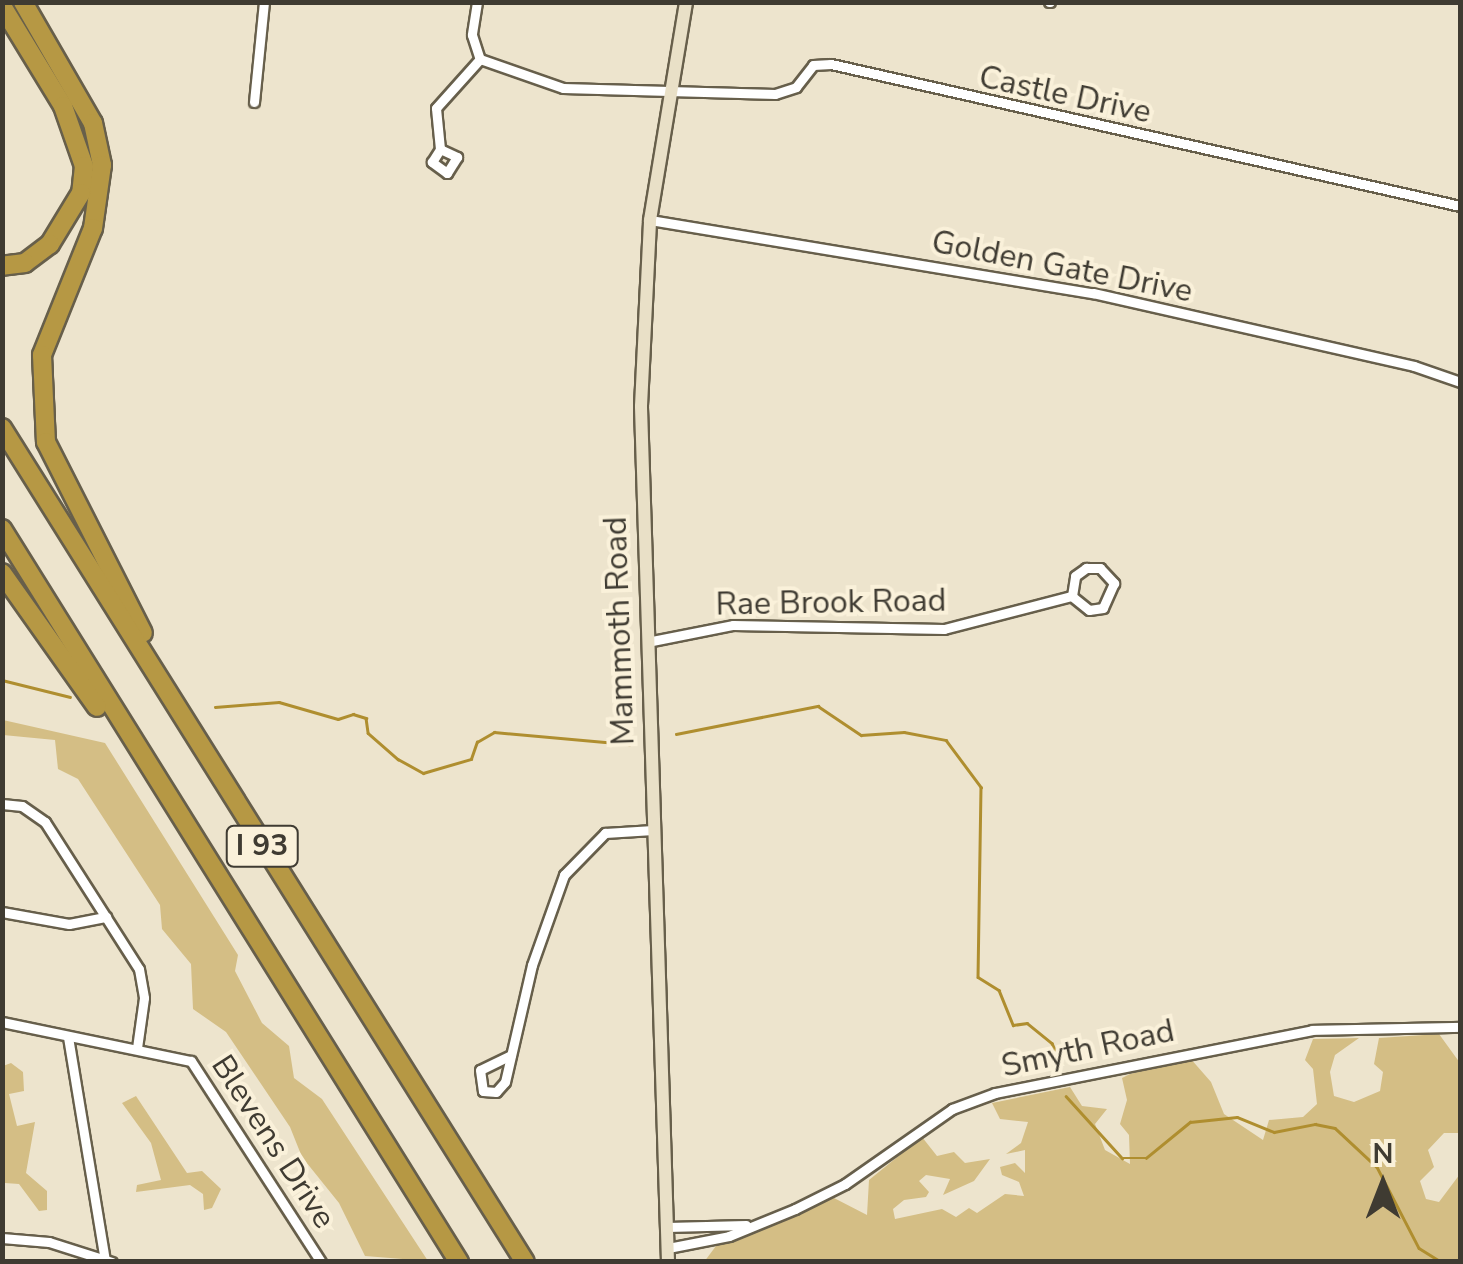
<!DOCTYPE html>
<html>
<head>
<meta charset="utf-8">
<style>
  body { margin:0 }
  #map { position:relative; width:1463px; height:1264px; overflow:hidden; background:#ede4cd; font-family:"Nunito Sans",sans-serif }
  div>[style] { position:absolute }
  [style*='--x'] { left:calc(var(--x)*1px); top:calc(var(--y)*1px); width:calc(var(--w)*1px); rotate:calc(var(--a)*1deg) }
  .green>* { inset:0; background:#d4be85 }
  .stream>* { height:2.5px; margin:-1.25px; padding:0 1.25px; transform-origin:1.25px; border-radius:1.25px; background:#af8e2f }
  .roads { filter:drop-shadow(2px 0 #675f4b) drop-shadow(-2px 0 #675f4b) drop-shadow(0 2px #675f4b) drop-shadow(0 -2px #675f4b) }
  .minor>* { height:9px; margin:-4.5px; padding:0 4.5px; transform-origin:4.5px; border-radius:4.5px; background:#fff }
  .secondary>* { height:12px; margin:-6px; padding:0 6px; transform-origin:6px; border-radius:6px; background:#e9e0c7 }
  .motorway>* { height:18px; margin:-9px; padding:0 9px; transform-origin:9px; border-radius:9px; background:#b69844 }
  span { translate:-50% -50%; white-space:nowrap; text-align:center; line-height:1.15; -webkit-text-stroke:8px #faf1da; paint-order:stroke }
  .shield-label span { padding:2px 8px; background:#faf1da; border:2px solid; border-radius:8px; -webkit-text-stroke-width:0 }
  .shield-label { font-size:30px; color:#3f3b32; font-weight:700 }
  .street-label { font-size:32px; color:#3f3b32 }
  .frame { position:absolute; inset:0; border:5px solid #3f3b32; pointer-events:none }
  .north { position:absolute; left:1333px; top:1134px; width:100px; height:100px; -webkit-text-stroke:8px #faf1da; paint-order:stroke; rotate:0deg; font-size:28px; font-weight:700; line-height:40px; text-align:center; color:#3f3b32 }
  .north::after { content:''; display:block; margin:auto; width:35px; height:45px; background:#3f3b32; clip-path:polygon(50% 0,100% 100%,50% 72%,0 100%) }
</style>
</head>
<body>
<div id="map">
  <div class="green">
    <i style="clip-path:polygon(3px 720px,105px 743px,238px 955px,235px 971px,262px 1023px,289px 1046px,294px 1078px,322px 1099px,428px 1261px,365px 1256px,339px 1203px,302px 1157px,290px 1127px,226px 1032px,193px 1009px,191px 964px,162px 929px,160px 905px,78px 779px,58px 769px,55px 740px,3px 735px)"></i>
    <i style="clip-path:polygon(1439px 1034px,1460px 1063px,1460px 1133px,1444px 1133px,1428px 1150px,1434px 1167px,1420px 1181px,1426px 1199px,1439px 1202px,1460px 1174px,1460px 1261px,704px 1262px,716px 1246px,834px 1198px,867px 1215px,869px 1180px,922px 1137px,937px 1156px,954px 1152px,965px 1163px,990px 1159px,974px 1181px,943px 1195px,950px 1179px,926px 1175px,919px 1181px,929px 1192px,926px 1197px,904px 1200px,893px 1209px,895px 1219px,942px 1209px,956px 1217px,969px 1208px,977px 1213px,1005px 1194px,1024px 1196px,1019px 1182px,1002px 1175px,1000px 1167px,1015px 1163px,1025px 1173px,1025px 1150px,1006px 1154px,1021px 1143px,1028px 1122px,1000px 1119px,992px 1103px,1070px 1087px,1082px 1106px,1107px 1109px,1095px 1124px,1105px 1150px,1130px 1164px,1129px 1135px,1120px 1124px,1127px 1100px,1122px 1078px,1130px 1074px,1190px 1058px,1211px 1082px,1224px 1114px,1263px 1140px,1269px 1120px,1303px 1117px,1317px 1104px,1313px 1069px,1305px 1060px,1313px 1039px,1359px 1038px,1335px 1055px,1330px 1072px,1334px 1096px,1354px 1102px,1380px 1091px,1383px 1072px,1374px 1064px,1379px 1038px)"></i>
    <i style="clip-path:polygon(11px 1063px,23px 1072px,24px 1091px,9px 1094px,17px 1126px,35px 1122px,26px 1173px,47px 1191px,47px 1210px,39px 1211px,19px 1184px,5px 1183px,3px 1066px)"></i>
    <i style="clip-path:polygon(136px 1096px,187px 1173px,202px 1171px,221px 1189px,212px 1208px,204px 1210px,203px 1194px,190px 1185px,136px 1192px,137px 1185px,161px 1180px,151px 1143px,122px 1103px)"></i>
  </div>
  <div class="stream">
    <i style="--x:2;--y:680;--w:70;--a:14"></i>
    <i style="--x:215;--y:707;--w:64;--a:-4.5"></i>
    <i style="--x:279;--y:702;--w:61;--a:16.1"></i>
    <i style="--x:338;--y:719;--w:16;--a:-18"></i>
    <i style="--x:353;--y:714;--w:14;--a:17"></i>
    <i style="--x:366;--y:718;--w:15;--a:82"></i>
    <i style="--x:368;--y:733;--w:40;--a:41"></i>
    <i style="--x:398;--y:759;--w:29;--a:29"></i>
    <i style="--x:423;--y:773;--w:50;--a:-16.3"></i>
    <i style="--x:471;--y:759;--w:18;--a:-71"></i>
    <i style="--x:477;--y:742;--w:20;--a:-30"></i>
    <i style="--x:494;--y:732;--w:136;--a:5.1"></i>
    <i style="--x:676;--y:734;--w:145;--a:-11.2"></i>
    <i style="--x:818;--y:706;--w:52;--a:34"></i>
    <i style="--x:861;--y:735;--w:43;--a:-4"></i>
    <i style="--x:904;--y:732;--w:43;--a:10.8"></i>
    <i style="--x:946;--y:740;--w:59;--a:53.3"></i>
    <i style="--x:981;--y:787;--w:190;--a:90.9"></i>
    <i style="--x:978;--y:977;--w:25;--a:32"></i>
    <i style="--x:999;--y:990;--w:38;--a:68"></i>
    <i style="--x:1013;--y:1025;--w:14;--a:-8"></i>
    <i style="--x:1027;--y:1023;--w:32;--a:39"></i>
    <i style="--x:1052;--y:1043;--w:23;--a:67"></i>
    <i style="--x:1066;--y:1096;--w:84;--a:47.9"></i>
    <i style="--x:1122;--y:1158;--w:24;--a:0"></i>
    <i style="--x:1146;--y:1158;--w:57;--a:-39.3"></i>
    <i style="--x:1190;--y:1122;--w:47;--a:-6.1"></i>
    <i style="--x:1237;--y:1117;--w:40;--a:22"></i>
    <i style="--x:1274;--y:1132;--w:42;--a:-11"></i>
    <i style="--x:1315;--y:1124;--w:20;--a:11"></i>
    <i style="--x:1335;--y:1128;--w:57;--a:42.9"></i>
    <i style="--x:1377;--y:1167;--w:91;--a:62.6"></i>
    <i style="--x:1419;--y:1248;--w:26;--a:32"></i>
  </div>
  <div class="roads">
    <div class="minor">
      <i style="--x:477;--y:2;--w:33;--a:99"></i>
      <i style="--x:472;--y:35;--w:25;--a:72"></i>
      <i style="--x:480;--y:59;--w:88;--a:19.3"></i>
      <i style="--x:563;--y:88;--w:212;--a:1.6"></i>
      <i style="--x:775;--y:94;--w:22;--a:-18"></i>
      <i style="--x:796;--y:87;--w:28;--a:-52"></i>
      <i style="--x:813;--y:65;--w:18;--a:-3"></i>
      <i style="--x:831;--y:64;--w:645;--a:12.72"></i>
      <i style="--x:1049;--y:2;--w:1;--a:0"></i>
      <i style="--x:254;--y:102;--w:100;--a:-84.3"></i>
      <i style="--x:440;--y:149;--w:19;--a:25"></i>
      <i style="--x:457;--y:157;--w:19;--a:122"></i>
      <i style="--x:447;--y:173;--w:19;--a:-144"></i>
      <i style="--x:432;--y:162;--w:15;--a:-58"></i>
      <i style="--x:440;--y:149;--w:41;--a:-95.6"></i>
      <i style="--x:436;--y:108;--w:66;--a:-48.1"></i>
      <i style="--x:650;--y:220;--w:449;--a:9.4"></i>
      <i style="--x:1093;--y:293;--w:329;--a:12.8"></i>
      <i style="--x:1414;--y:366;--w:49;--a:19.2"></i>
      <i style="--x:647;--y:642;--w:88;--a:-11.2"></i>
      <i style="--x:733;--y:625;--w:211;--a:1.1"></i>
      <i style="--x:944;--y:629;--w:132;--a:-14.5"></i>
      <i style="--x:1072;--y:596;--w:20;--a:-81"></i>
      <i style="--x:1075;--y:576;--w:14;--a:-36"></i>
      <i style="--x:1086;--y:568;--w:14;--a:0"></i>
      <i style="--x:1100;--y:568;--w:21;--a:47"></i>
      <i style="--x:1114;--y:583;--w:27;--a:114"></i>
      <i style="--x:1103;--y:608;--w:14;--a:172"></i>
      <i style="--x:1089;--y:610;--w:22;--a:-141"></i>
      <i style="--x:2;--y:804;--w:20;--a:6"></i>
      <i style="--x:22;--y:806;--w:28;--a:35"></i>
      <i style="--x:45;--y:822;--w:174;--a:57.4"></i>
      <i style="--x:139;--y:969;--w:29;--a:80"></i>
      <i style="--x:144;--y:998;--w:50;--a:98"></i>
      <i style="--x:2;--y:912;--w:68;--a:10.2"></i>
      <i style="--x:69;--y:924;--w:38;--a:-11"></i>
      <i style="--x:2;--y:1022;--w:193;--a:11.7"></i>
      <i style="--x:191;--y:1061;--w:239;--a:57.1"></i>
      <i style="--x:68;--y:1037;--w:226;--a:80.6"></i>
      <i style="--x:511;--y:1055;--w:34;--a:154"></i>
      <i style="--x:480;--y:1070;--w:21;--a:82"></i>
      <i style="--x:483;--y:1091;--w:13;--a:4"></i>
      <i style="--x:496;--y:1092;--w:13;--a:-48"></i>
      <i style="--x:505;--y:1082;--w:120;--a:-77"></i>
      <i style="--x:532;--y:965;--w:96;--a:-70.4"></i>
      <i style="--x:564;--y:875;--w:59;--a:-45.7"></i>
      <i style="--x:605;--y:833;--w:48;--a:-3.6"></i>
      <i style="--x:667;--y:1227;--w:79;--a:-1.5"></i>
      <i style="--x:2;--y:1238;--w:47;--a:4.9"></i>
      <i style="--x:49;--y:1242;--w:66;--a:17.6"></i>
      <i style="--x:668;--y:1248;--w:62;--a:-11.1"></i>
      <i style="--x:729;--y:1236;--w:71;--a:-22.2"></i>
      <i style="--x:795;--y:1209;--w:56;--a:-26.6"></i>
      <i style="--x:845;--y:1184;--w:131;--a:-35"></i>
      <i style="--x:952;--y:1109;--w:46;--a:-20.4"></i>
      <i style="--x:995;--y:1093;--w:323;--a:-11.2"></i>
      <i style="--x:1312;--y:1030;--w:148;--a:-1.2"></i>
    </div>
    <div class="secondary">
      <i style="--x:668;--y:1262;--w:856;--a:-91.81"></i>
      <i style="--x:641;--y:406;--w:186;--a:-87.2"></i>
      <i style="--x:650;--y:220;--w:221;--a:-80.6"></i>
    </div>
    <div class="motorway">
      <i style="--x:23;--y:2;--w:140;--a:60"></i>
      <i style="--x:93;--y:123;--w:43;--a:77.9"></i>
      <i style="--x:102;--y:165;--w:64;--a:98.1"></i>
      <i style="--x:93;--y:228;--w:137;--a:111.9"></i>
      <i style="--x:42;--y:355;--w:87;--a:87.4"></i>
      <i style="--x:46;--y:442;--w:214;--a:63.1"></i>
      <i style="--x:2;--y:6;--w:117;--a:58.6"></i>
      <i style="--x:63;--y:106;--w:64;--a:70.7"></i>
      <i style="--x:84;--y:166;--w:27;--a:96"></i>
      <i style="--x:81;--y:193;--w:60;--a:121.3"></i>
      <i style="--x:50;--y:244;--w:31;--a:143"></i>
      <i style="--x:25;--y:263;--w:23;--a:173"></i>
      <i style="--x:2;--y:428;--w:984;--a:57.91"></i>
      <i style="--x:2;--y:529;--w:864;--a:58.06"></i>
      <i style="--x:2;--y:573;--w:164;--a:54.7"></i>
    </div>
  </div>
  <div class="shield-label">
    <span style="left:262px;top:846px">I 93</span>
  </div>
  <div class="street-label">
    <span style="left:1065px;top:95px;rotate:12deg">Castle Drive</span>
    <span style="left:1062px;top:267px;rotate:11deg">Golden Gate Drive</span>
    <span style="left:831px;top:603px;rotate:-1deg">Rae Brook Road</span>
    <span style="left:620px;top:631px;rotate:-92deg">Mammoth Road</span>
    <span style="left:1088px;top:1049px;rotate:-12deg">Smyth Road</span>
    <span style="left:273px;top:1142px;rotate:57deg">Blevens Drive</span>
  </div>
  <div class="frame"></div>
  <div class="north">N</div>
</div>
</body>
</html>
